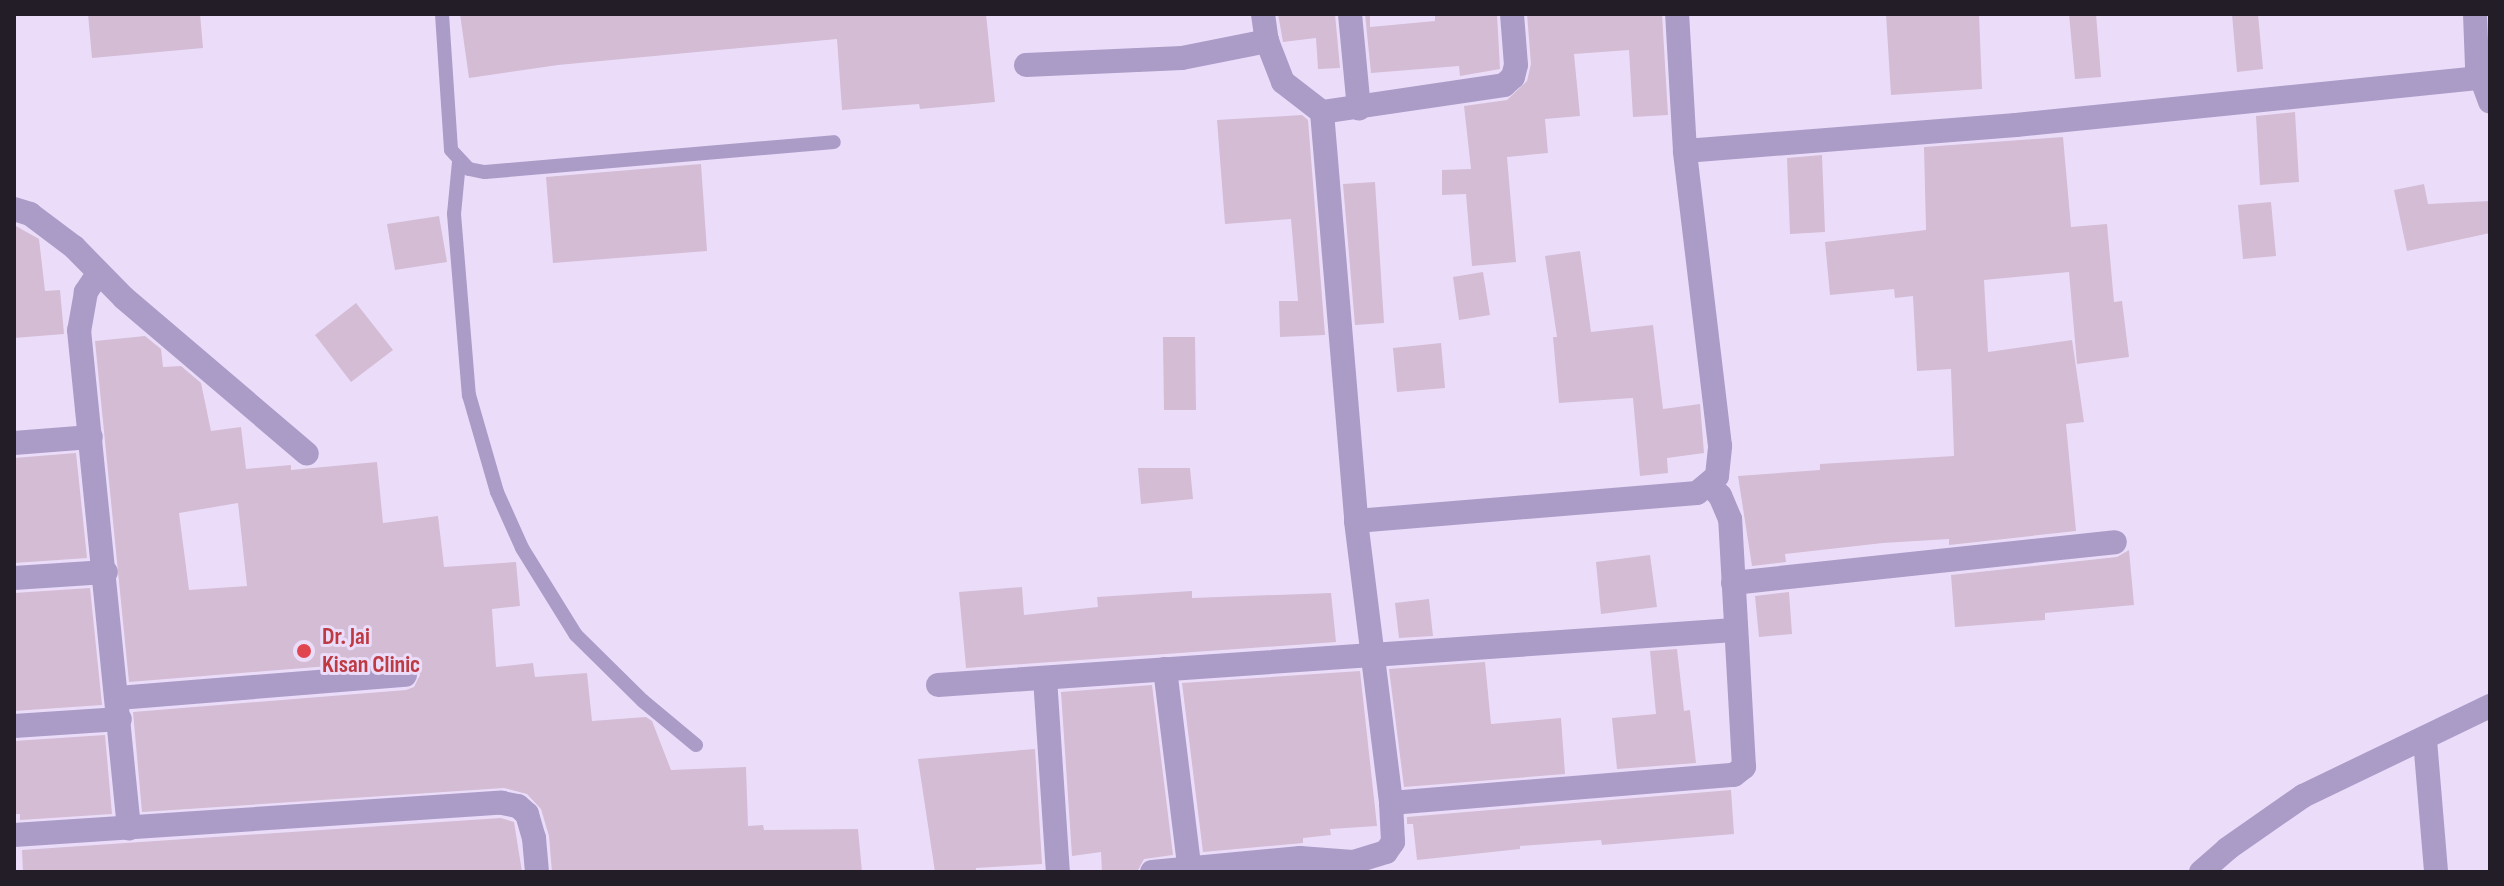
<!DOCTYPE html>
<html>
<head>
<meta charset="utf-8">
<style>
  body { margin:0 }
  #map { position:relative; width:2504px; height:886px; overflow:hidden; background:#ebddfa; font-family:"Sofia Sans Condensed",sans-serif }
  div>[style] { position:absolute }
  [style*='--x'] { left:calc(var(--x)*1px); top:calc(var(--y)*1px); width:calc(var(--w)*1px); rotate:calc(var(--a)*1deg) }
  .building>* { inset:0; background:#d3bcd4 }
  .lane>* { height:14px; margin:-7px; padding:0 7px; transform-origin:7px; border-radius:7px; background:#ab9cc7 }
  .street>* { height:24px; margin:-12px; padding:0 12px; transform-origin:12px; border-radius:12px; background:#ab9cc7 }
  .dots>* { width:22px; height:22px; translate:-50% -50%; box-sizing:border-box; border:4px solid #ebddfa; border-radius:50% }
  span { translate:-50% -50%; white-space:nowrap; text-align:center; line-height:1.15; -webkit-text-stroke:6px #ebddfa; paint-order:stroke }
  .health-label { font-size:24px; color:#be3a42; font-weight:700 }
  .left { translate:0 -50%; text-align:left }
  .frame { position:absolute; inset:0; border:16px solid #221d27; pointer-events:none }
</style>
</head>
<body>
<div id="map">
  <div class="building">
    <i style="clip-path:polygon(88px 14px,200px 14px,203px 48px,92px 58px)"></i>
    <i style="clip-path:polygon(460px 14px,986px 14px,995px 102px,920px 109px,919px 104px,842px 110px,837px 39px,558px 65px,469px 78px)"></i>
    <i style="clip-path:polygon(1278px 14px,1335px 14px,1340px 68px,1318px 69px,1316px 38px,1283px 42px)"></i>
    <i style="clip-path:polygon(1365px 14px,1370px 14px,1370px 27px,1435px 21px,1435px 14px,1497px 14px,1500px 69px,1460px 76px,1459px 66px,1371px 73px)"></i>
    <i style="clip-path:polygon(1527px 14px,1662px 14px,1668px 115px,1633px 117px,1629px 50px,1574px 54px,1580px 116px,1545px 119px,1548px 153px,1507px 157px,1516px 262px,1472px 266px,1466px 194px,1442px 195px,1442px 170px,1471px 169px,1464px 106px,1507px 100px,1527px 81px,1531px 64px)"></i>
    <i style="clip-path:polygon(1886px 14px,1979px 14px,1982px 89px,1891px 95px)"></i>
    <i style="clip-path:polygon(2069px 14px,2096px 14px,2101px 77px,2075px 79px)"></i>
    <i style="clip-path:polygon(2232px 14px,2258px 14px,2263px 69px,2237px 72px)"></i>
    <i style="clip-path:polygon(2295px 112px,2299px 182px,2260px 185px,2256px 116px)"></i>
    <i style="clip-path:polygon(1302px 115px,1308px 120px,1325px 335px,1280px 337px,1279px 301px,1298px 301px,1291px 219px,1225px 224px,1217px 120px)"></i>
    <i style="clip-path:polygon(2063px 137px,2071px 227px,2107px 224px,2114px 302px,2122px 301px,2129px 357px,2077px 364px,2069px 272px,1984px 280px,1988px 352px,2072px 340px,2084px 422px,2066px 424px,2076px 531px,1949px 545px,1949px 539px,1883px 543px,1785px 554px,1786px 562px,1752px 566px,1738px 476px,1820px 470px,1820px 464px,1954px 456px,1951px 369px,1917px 371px,1913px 296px,1895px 298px,1894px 289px,1830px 295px,1825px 242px,1926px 230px,1924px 147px)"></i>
    <i style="clip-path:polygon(1822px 155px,1825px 232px,1790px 234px,1787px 158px)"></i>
    <i style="clip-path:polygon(701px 164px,707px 251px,553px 263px,546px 177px)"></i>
    <i style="clip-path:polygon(1375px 182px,1384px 323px,1355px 325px,1343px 184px)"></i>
    <i style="clip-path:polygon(2424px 184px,2428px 204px,2490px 201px,2490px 233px,2407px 251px,2394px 190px)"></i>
    <i style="clip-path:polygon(2271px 202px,2276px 256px,2243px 259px,2238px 205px)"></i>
    <i style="clip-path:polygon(439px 216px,447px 262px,395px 270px,387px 224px)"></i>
    <i style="clip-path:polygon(14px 225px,39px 239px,45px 291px,60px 290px,64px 334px,14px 338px)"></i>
    <i style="clip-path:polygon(1580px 251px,1591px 332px,1653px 325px,1663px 409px,1700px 404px,1704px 453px,1667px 458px,1668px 473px,1640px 476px,1633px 398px,1559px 403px,1553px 337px,1557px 337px,1545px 256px)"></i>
    <i style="clip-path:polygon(1483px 272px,1490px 315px,1459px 320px,1453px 277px)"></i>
    <i style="clip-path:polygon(356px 303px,393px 350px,351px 382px,315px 335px)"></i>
    <i style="clip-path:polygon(evenodd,145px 336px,161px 349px,163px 367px,181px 366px,201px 383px,211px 431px,241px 427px,246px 469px,291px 465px,291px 470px,377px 462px,383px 523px,438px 516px,444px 567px,516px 562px,520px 606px,492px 609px,496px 667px,533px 663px,535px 677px,587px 673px,592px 721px,646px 717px,652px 721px,671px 770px,746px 767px,748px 826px,763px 825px,764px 830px,858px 829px,862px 872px,552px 872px,549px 836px,541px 809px,527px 794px,504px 788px,142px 812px,133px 712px,406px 690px,414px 687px,420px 675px,417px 666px,404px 660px,129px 682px,95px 341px,145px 336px,238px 503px,247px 586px,189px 590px,179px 513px,238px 503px)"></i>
    <i style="clip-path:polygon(1163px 337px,1195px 337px,1196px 410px,1164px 410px)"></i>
    <i style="clip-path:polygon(1441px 343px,1445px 388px,1397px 392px,1393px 348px)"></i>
    <i style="clip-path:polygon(76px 453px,87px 558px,14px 563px,14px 458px)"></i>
    <i style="clip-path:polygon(1138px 468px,1190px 468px,1193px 499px,1141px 504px)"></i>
    <i style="clip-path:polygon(2129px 550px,2134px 605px,2045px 613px,2045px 620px,1955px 627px,1951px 575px,2117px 557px)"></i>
    <i style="clip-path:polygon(1650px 555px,1657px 607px,1601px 614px,1596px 562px)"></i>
    <i style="clip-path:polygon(1022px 587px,1024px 615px,1098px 607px,1097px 597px,1192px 591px,1192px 598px,1331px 593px,1336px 642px,966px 668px,959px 592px)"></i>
    <i style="clip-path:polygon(90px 588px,102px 705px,14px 711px,14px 593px)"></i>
    <i style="clip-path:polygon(1789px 592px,1792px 634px,1759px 637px,1755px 596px)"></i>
    <i style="clip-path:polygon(1429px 599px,1433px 636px,1399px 638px,1395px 603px)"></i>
    <i style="clip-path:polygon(1677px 649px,1684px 711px,1690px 710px,1696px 763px,1617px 769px,1612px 718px,1656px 714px,1650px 651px)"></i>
    <i style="clip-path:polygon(1485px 662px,1491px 724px,1561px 718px,1565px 774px,1404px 787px,1389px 669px)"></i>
    <i style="clip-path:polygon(1360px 671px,1377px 826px,1330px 829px,1331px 835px,1303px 838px,1303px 843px,1203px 852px,1182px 683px)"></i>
    <i style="clip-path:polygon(1152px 685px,1173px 855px,1144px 859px,1137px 872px,1102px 872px,1101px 852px,1072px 856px,1061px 692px)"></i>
    <i style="clip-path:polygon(105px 735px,112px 814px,20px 820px,20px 814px,14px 814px,14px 741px)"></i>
    <i style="clip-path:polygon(1035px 749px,1042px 864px,976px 868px,976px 872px,935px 872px,918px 759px)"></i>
    <i style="clip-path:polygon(1731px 790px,1734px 834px,1602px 845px,1601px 840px,1520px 846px,1520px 849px,1417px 860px,1413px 824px,1407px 824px,1407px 817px)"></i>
    <i style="clip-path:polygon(501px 818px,514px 822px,522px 872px,23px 872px,22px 850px)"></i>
  </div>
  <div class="lane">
    <i style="--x:442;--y:14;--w:136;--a:86.2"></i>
    <i style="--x:451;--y:150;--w:26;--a:47"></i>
    <i style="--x:469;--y:169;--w:16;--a:11"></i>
    <i style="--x:485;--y:172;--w:350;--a:-4.9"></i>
    <i style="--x:459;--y:162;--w:52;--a:95.5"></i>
    <i style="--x:454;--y:214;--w:182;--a:85.3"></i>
    <i style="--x:469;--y:395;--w:101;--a:73.9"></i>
    <i style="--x:497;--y:492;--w:61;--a:65.9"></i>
    <i style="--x:522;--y:548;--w:102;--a:58.2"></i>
    <i style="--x:576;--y:635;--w:94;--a:44.6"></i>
    <i style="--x:643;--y:701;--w:69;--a:39.7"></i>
  </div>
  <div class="street">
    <i style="--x:1263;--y:14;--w:27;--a:82"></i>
    <i style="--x:1267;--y:41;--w:44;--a:68.7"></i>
    <i style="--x:1283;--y:82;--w:49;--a:37.6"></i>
    <i style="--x:1322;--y:112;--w:410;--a:85.2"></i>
    <i style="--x:1356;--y:521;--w:284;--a:82.9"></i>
    <i style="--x:1391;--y:803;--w:39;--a:87"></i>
    <i style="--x:1393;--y:842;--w:12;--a:125"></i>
    <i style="--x:1386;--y:852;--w:34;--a:163"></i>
    <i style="--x:1353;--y:862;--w:16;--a:140"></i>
    <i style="--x:1350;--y:14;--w:95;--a:84.6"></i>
    <i style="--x:2475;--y:14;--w:52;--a:87.8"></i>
    <i style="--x:2477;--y:66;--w:38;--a:70"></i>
    <i style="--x:1026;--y:65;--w:156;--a:-2.6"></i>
    <i style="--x:1182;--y:58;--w:87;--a:-11.3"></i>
    <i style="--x:1322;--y:112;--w:184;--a:-8.4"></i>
    <i style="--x:1504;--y:85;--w:12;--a:-42"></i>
    <i style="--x:1513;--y:77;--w:12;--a:-76"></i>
    <i style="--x:1516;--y:65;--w:51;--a:-94.5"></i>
    <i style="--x:1685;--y:151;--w:332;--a:-4.5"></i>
    <i style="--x:2016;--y:125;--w:476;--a:-5.8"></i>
    <i style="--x:14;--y:209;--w:17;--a:17"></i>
    <i style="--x:30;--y:214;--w:55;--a:36.9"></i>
    <i style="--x:74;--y:247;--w:71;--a:45.6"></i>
    <i style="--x:124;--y:298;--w:240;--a:40.4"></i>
    <i style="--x:98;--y:274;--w:22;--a:124"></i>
    <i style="--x:86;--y:292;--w:39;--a:100"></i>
    <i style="--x:79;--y:330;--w:501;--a:84.27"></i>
    <i style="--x:14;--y:443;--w:77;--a:-4.5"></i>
    <i style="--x:1356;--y:521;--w:342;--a:-4.7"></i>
    <i style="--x:1697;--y:493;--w:26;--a:-40"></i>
    <i style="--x:1717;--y:476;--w:30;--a:-84"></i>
    <i style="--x:1720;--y:446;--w:297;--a:-96.8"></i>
    <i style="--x:1685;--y:151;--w:137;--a:-93.3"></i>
    <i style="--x:14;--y:578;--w:92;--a:-3.7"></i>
    <i style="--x:1733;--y:583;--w:384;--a:-6.1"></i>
    <i style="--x:1165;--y:669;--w:205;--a:83"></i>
    <i style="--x:1045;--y:678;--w:194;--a:86.2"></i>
    <i style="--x:938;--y:685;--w:798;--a:-3.95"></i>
    <i style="--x:118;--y:698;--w:288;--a:-4.6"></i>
    <i style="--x:14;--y:726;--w:106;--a:-3.8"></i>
    <i style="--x:2425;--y:740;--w:132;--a:85.2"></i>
    <i style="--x:1391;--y:803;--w:344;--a:-4.7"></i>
    <i style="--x:1734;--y:775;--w:13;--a:-39"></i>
    <i style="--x:1744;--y:767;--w:248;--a:-93.2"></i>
    <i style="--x:1730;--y:519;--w:25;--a:-113"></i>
    <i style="--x:1720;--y:496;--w:15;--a:-132"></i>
    <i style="--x:14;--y:835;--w:489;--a:-3.8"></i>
    <i style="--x:502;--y:803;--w:16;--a:11"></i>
    <i style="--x:518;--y:806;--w:12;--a:42"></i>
    <i style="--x:527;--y:814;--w:25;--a:74"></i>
    <i style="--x:534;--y:838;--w:34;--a:85"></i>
    <i style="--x:1152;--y:872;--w:149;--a:-5.4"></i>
    <i style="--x:1300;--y:858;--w:53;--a:4.3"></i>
    <i style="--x:2201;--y:872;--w:35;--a:-41"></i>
    <i style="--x:2227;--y:849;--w:93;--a:-34.9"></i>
    <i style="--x:2303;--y:796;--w:208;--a:-25.7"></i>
  </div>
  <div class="dots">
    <i style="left:304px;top:651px;background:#e0444e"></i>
  </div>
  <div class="health-label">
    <span class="left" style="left:322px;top:651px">Dr. Jai<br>Kisan Clinic</span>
  </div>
  <div class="frame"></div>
</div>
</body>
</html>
